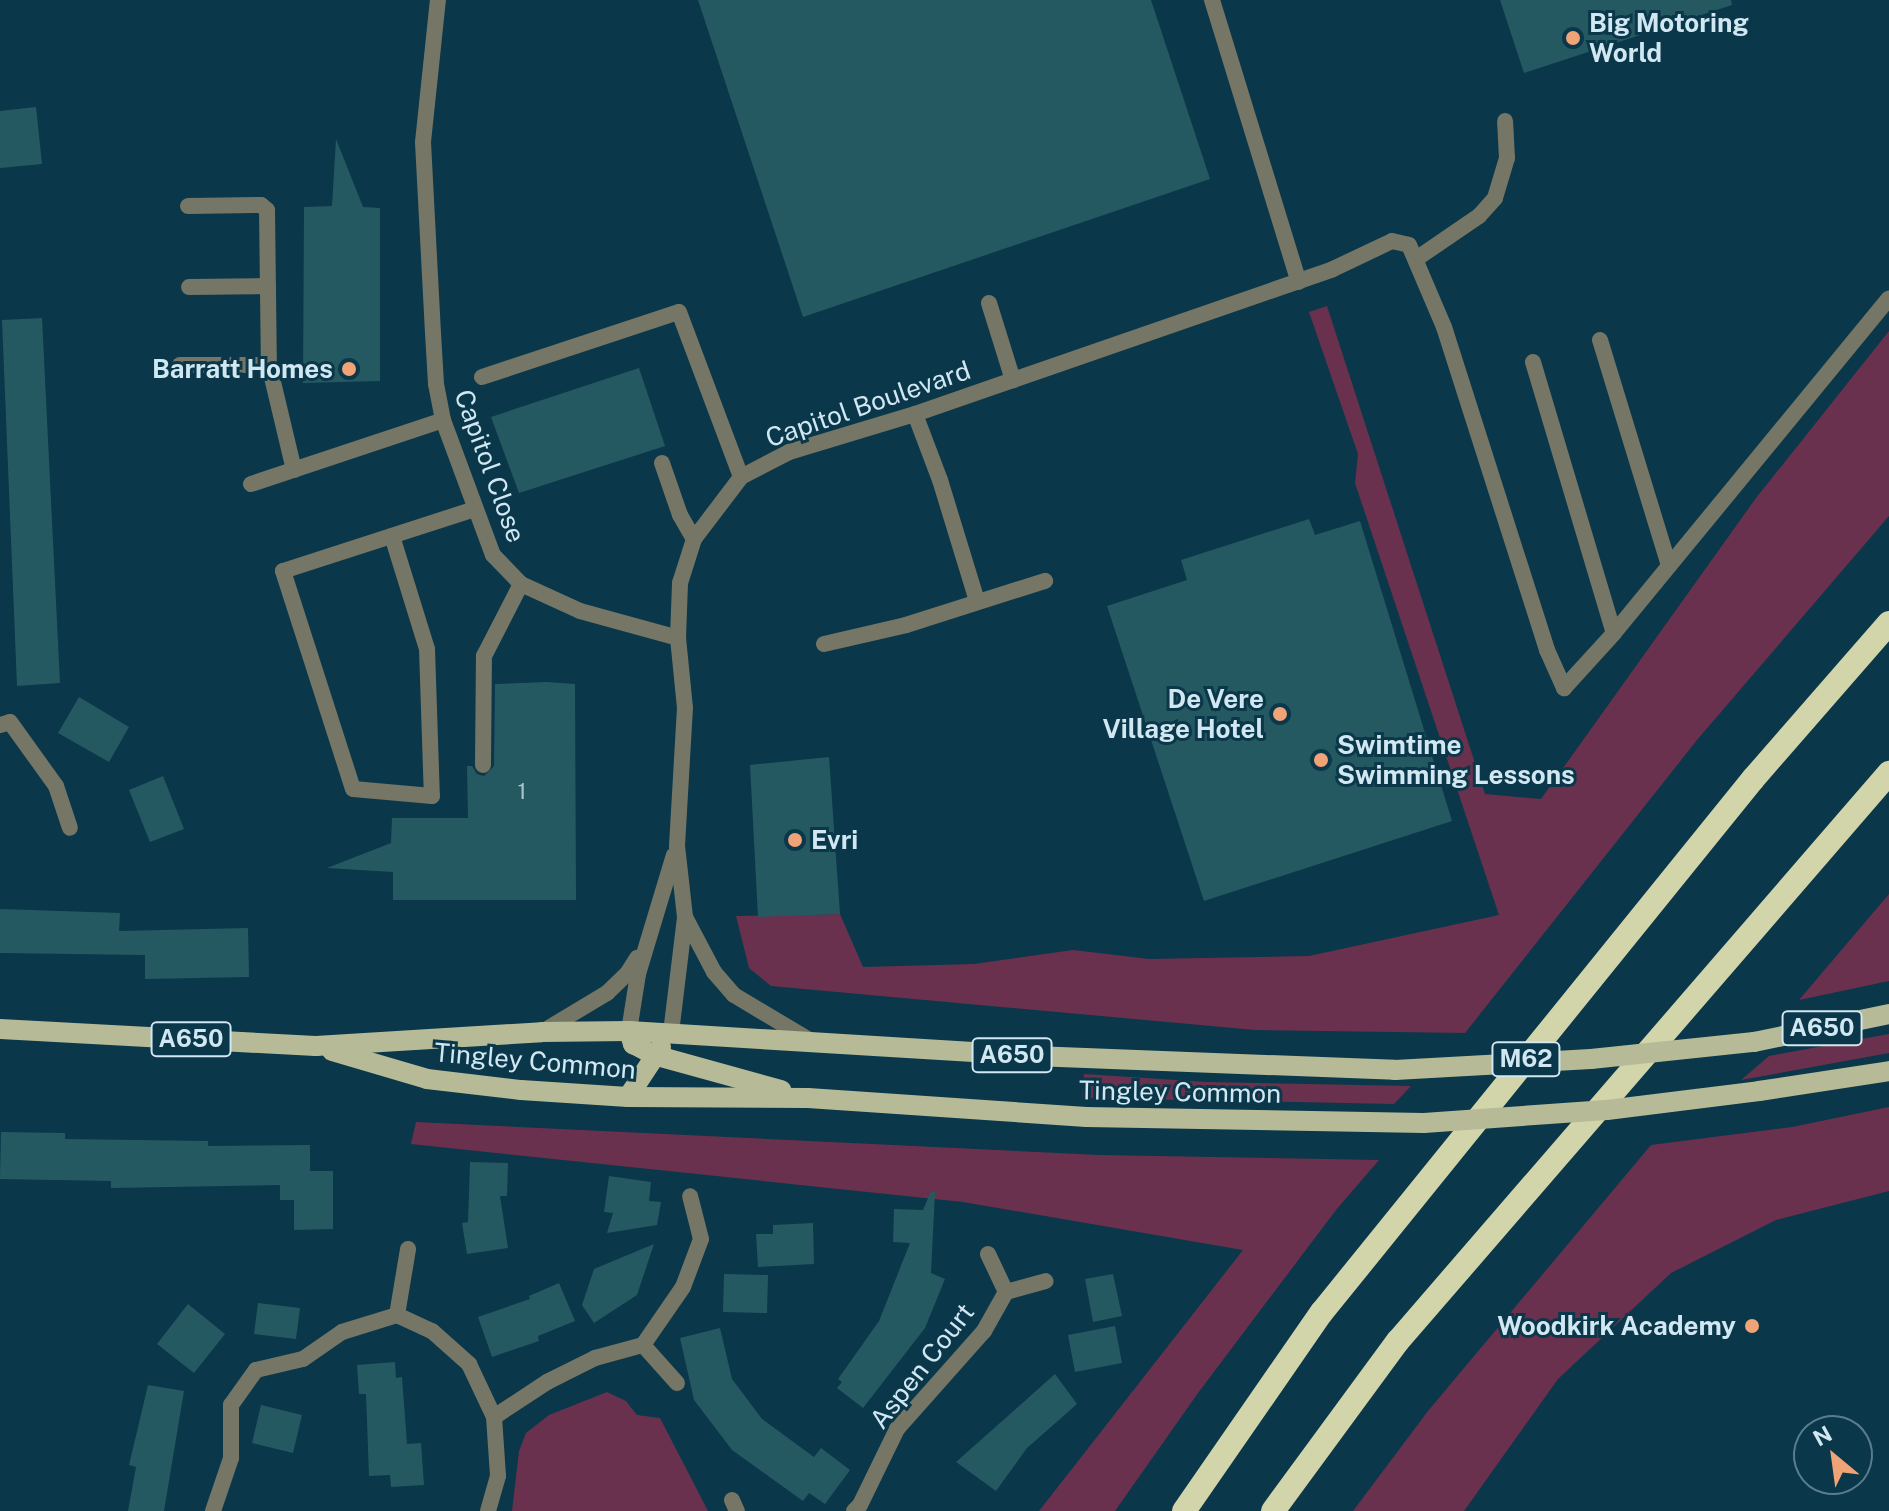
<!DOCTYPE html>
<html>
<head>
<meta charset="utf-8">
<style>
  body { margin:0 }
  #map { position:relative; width:1889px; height:1511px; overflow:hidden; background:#0a3749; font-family:"Public Sans",sans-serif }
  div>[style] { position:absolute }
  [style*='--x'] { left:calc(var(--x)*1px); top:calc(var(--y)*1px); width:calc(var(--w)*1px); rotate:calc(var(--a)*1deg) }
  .green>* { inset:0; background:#6a314e }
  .building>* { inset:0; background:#255962 }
  .service>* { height:16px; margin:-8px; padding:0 8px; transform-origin:8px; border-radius:8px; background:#757665 }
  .pedestrian>* { height:16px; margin:-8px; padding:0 8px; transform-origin:8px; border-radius:8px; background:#757665 }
  .minor>* { height:16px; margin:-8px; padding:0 8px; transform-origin:8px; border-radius:8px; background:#757665 }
  .primary>* { height:20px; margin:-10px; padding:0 10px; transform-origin:10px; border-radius:10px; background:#b7ba96 }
  .motorway>* { height:24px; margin:-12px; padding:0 12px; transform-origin:12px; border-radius:12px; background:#d2d4aa }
  .primary-bridge>* { height:20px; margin:-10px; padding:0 10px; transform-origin:10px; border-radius:10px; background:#b7ba96 }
  .dots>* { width:22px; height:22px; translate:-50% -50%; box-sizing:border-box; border:4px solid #0a3749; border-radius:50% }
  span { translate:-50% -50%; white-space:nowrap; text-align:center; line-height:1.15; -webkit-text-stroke:6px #0a3749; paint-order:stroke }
  .number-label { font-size:22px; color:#a6c4ce }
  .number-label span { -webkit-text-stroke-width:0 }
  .shield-label span { padding:2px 6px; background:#0a3749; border:2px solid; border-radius:6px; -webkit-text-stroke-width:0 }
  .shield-label { font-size:24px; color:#d1e7f2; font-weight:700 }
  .poi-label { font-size:26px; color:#d1e7f2; font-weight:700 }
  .left { translate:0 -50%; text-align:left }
  .right { translate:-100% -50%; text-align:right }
  .street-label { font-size:26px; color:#d1e7f2 }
  .north { position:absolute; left:1793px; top:1415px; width:80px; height:80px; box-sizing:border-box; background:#0a3749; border:2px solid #5a7d8d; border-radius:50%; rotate:331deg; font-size:22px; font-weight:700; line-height:32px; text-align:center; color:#d1e7f2 }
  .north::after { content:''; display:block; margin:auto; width:28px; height:36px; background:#efa377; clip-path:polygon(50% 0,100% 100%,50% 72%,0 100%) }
</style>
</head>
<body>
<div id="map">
  <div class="green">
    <i style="clip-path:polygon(1327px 306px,1485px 794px,1541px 799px,1756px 498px,1889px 331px,1889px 516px,1697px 740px,1465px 1033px,1255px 1030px,771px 986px,749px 968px,736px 916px,840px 914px,863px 967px,974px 964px,1073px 950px,1149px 959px,1309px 956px,1499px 915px,1355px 483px,1358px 454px,1309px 312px)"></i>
    <i style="clip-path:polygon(1889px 894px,1889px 981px,1799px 1000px)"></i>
    <i style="clip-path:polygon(1889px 1034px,1889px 1053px,1741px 1080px,1769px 1056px)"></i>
    <i style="clip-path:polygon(1084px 1074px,1207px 1082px,1411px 1086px,1394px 1104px,1082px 1098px)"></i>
    <i style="clip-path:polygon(1889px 1107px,1889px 1191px,1776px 1220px,1671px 1273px,1558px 1379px,1464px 1511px,1353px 1511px,1428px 1411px,1651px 1145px,1792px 1127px)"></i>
    <i style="clip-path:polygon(416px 1122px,1099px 1155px,1379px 1160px,1336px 1210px,1198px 1393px,1115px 1511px,1039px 1511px,1243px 1250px,963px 1202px,411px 1144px)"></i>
    <i style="clip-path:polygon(607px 1392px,626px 1401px,637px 1415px,660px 1418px,708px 1511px,512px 1511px,519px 1451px,526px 1433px,549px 1415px)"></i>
  </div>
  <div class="building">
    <i style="clip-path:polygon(698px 0,1151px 0,1210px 179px,803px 317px)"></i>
    <i style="clip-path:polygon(1500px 0,1731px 0,1732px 5px,1524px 73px)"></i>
    <i style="clip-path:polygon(36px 107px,42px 164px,0 168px,0 111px)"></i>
    <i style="clip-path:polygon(336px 139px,363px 207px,380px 208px,380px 381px,303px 383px,304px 207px,332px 206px)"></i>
    <i style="clip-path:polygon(42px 318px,60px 683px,17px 686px,2px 320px)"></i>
    <i style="clip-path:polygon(639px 368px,665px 446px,519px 493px,491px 417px)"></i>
    <i style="clip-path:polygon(1309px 519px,1315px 535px,1360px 521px,1452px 821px,1204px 901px,1107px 606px,1187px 580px,1181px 560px)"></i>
    <i style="clip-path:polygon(547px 682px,575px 684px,576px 900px,393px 900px,393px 872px,327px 868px,391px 843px,392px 818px,468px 818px,467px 766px,472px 766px,477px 774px,484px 776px,494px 766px,495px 684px)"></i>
    <i style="clip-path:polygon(79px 697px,129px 727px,109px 762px,58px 733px)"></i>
    <i style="clip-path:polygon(829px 757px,840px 914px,758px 917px,750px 765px)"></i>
    <i style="clip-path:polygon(163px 776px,184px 829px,150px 842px,129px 790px)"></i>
    <i style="clip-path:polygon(0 909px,120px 913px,119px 931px,248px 928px,249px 977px,145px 979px,145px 955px,0 953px)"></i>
    <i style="clip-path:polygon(1px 1132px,65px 1133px,65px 1139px,208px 1141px,208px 1146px,310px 1145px,310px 1171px,333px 1171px,333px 1229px,294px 1230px,294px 1200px,280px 1200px,280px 1185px,111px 1188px,111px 1181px,0 1179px)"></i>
    <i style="clip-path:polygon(470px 1162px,508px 1163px,507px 1196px,500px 1196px,508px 1248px,467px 1254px,462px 1223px,468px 1222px)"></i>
    <i style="clip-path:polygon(609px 1176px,651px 1182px,649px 1201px,661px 1202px,657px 1225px,607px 1233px,613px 1213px,604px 1212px)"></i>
    <i style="clip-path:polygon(931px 1191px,935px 1192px,931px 1273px,945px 1279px,925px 1328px,863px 1408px,837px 1388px,842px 1382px,838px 1379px,879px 1321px,910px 1243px,893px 1242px,894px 1209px,923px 1210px)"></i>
    <i style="clip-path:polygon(813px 1223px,814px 1264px,758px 1267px,756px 1234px,773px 1234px,773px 1225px)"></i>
    <i style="clip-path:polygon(654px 1244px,637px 1295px,594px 1323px,582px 1305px,594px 1269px)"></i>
    <i style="clip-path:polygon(724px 1274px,768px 1275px,767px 1313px,723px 1312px)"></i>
    <i style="clip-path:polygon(1113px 1274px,1122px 1316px,1093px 1322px,1085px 1279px)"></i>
    <i style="clip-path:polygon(559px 1283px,575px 1321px,538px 1336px,539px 1341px,492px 1357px,478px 1317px,530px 1299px,529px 1296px)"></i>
    <i style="clip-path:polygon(258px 1303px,300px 1308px,296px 1339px,254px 1334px)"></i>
    <i style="clip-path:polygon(188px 1304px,225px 1334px,194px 1373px,157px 1344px)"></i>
    <i style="clip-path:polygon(1115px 1326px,1122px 1363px,1075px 1372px,1068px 1335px)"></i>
    <i style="clip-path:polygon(720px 1328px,732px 1379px,762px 1419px,814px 1457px,821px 1448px,850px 1470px,825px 1504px,809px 1493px,803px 1501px,732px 1450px,694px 1400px,680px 1338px)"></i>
    <i style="clip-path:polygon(395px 1362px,396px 1378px,402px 1377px,407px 1444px,421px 1443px,424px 1485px,391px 1487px,390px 1475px,369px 1476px,366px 1394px,359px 1394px,357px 1365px)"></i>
    <i style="clip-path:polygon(1055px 1374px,1077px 1404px,1027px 1448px,996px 1491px,956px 1462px)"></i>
    <i style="clip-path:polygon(148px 1385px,184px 1391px,164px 1511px,128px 1511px,136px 1467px,129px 1465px)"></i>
    <i style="clip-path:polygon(261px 1405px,302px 1415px,293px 1453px,252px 1443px)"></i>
  </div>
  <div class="service">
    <i style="--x:1212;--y:0;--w:295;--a:72.9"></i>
    <i style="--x:188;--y:206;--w:73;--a:-0.8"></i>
    <i style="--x:261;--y:205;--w:8;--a:40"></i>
    <i style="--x:267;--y:210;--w:155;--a:89.3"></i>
    <i style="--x:269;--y:365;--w:108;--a:76.6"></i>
    <i style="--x:1416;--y:259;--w:76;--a:-34.3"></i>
    <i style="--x:1479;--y:216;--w:24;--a:-48"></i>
    <i style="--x:1495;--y:198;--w:42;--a:-73.3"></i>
    <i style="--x:1507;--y:158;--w:37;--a:-93"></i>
    <i style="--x:1333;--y:269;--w:65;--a:-25.4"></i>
    <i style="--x:1392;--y:241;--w:17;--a:13"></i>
    <i style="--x:1409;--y:245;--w:89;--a:66.9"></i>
    <i style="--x:1444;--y:327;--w:339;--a:72.3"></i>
    <i style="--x:1547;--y:650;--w:42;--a:65.9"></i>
    <i style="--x:1564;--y:688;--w:74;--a:-47.7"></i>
    <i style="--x:1614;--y:633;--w:433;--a:-50.6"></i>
    <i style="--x:189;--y:287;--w:79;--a:-0.7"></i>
    <i style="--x:989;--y:303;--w:81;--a:72.7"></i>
    <i style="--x:433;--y:333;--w:191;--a:-93"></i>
    <i style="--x:423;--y:142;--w:143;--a:-84"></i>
    <i style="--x:1600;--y:340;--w:235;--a:73"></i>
    <i style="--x:1533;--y:362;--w:283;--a:73.4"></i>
    <i style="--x:180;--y:365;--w:89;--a:0"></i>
    <i style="--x:482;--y:377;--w:207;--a:-18.3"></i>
    <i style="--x:679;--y:312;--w:176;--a:69.4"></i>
    <i style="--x:915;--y:414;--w:71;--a:69.3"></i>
    <i style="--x:940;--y:480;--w:127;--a:73"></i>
    <i style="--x:662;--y:463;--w:55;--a:70.9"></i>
    <i style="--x:680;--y:515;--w:28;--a:60"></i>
    <i style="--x:251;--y:484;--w:202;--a:-18.4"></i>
    <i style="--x:392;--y:536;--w:118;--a:72.8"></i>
    <i style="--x:427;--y:649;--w:147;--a:88.1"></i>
    <i style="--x:432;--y:796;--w:79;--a:-174.9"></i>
    <i style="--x:353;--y:789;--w:229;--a:-107.8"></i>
    <i style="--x:283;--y:571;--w:202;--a:-17.9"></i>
    <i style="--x:824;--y:644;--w:84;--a:-13"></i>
    <i style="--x:906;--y:625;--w:146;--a:-17.6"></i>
    <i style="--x:683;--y:1287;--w:51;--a:-69.4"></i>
    <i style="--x:701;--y:1239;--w:44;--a:-104.3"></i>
  </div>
  <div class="pedestrian">
    <i style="--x:483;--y:765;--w:109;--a:-89.5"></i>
    <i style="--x:484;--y:656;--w:81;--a:-62.8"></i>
  </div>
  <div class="minor">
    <i style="--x:433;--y:333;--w:51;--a:86.6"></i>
    <i style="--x:436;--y:384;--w:37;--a:79"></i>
    <i style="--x:443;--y:420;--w:144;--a:69.7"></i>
    <i style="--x:493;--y:555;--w:40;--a:46"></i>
    <i style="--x:521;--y:584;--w:65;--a:24.6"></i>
    <i style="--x:580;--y:611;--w:102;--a:15.4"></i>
    <i style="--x:0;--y:725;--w:10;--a:-17"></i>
    <i style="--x:10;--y:722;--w:79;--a:54.3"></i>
    <i style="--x:56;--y:786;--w:44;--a:71.6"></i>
    <i style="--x:685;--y:917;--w:62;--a:62.2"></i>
    <i style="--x:714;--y:972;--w:30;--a:49"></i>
    <i style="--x:734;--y:995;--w:90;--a:30.9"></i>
    <i style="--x:629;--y:1031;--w:58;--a:-81"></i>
    <i style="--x:638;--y:974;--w:124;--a:-73.2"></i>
    <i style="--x:542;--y:1032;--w:76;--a:-31"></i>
    <i style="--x:607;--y:993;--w:28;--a:-44"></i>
    <i style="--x:627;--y:974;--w:19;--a:-58"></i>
    <i style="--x:671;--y:1033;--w:117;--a:-83.1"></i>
    <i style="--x:685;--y:917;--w:71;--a:-96.4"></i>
    <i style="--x:677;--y:846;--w:138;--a:-86.7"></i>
    <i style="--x:685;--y:708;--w:70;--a:-95.7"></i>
    <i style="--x:678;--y:638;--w:55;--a:-87.9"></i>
    <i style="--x:680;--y:583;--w:46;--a:-72.3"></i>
    <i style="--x:694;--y:539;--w:78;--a:-52.8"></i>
    <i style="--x:741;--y:477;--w:54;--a:-27.5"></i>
    <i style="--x:789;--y:452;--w:132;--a:-16.8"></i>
    <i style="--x:915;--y:414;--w:442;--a:-19.1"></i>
    <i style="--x:988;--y:1254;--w:42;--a:64.7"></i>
    <i style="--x:1006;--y:1292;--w:41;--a:-15.4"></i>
    <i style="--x:397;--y:1315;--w:67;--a:-80.5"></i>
    <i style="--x:677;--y:1383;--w:51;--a:-131.8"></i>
    <i style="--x:643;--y:1345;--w:70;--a:-55.4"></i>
    <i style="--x:494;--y:1417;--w:64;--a:-33.4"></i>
    <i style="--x:547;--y:1382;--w:54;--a:-26.6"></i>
    <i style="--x:595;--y:1358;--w:50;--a:-15.2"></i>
    <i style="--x:732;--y:1500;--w:12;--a:66"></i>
    <i style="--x:213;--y:1511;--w:56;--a:-71.2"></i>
    <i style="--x:231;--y:1458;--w:53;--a:-90"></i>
    <i style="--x:231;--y:1405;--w:43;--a:-54.5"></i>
    <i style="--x:256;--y:1370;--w:48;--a:-13.2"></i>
    <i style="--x:303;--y:1359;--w:47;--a:-34.7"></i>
    <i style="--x:342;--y:1332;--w:58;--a:-17.2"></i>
    <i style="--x:397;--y:1315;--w:38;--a:25"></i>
    <i style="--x:432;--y:1331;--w:50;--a:41.7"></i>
    <i style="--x:469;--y:1364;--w:59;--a:64.7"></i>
    <i style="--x:494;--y:1417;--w:59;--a:86.1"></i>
    <i style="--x:498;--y:1476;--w:36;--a:106"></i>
    <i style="--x:854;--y:1511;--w:8;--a:-45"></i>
    <i style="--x:860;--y:1505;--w:85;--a:-64"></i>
    <i style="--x:897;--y:1429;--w:131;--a:-48.4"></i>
    <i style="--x:984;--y:1331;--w:45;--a:-60.6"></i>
  </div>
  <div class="primary">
    <i style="--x:0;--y:1029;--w:316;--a:3.1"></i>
    <i style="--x:316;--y:1046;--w:226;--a:-3.5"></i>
    <i style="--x:542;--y:1032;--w:87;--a:-0.7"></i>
    <i style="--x:629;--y:1031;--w:406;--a:3.5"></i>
    <i style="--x:1034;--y:1056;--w:361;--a:2.2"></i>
    <i style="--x:629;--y:1031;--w:14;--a:73"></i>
    <i style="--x:633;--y:1044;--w:24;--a:28"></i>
    <i style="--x:654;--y:1055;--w:132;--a:15.4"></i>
    <i style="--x:1754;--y:1042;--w:138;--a:-11.7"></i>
    <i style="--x:332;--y:1051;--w:99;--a:16.4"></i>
    <i style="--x:427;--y:1079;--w:95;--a:6.7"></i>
    <i style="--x:521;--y:1090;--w:107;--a:3.7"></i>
    <i style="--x:628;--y:1097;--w:180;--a:0.3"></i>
    <i style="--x:808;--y:1098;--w:279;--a:3.9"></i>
    <i style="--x:1086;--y:1117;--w:338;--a:1"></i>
    <i style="--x:1759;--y:1091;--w:132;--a:-8.7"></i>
    <i style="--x:628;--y:1097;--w:60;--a:-56.6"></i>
  </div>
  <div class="motorway">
    <i style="--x:1184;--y:1511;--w:242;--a:-55.3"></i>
    <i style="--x:1322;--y:1312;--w:685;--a:-51.04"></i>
    <i style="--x:1753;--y:779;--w:207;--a:-48.9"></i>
    <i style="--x:1273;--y:1511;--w:211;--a:-53.7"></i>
    <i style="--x:1398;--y:1341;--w:751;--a:-49.16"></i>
  </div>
  <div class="primary-bridge">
    <i style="--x:1395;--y:1070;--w:196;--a:-3.2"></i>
    <i style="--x:1591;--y:1059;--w:164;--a:-6"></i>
    <i style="--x:1424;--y:1123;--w:183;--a:-4.1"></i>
    <i style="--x:1607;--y:1110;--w:153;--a:-7.1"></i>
  </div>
  <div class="dots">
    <i style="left:1573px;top:38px;background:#efa377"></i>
    <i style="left:349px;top:369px;background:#efa377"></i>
    <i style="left:1280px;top:714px;background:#efa377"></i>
    <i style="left:1321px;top:760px;background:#efa377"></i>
    <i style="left:795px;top:840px;background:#efa377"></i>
    <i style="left:1752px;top:1326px;background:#efa377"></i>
  </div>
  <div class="number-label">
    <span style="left:522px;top:792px">1</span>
  </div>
  <div class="shield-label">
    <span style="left:1822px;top:1028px">A650</span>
    <span style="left:191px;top:1039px">A650</span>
    <span style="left:1012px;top:1055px">A650</span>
    <span style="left:1526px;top:1059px">M62</span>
  </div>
  <div class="poi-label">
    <span class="left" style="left:1589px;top:38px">Big Motoring<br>World</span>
    <span class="right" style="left:333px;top:369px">Barratt Homes</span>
    <span class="right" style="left:1264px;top:714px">De Vere<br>Village Hotel</span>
    <span class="left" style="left:1337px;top:760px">Swimtime<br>Swimming Lessons</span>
    <span class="left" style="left:811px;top:840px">Evri</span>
    <span class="right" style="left:1736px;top:1326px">Woodkirk Academy</span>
  </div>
  <div class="street-label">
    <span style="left:868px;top:404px;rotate:-19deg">Capitol Boulevard</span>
    <span style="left:490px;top:466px;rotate:70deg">Capitol Close</span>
    <span style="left:535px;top:1061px;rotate:5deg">Tingley Common</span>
    <span style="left:1180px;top:1092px;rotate:1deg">Tingley Common</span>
    <span style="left:922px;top:1366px;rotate:-52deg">Aspen Court</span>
  </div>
  <div class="north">N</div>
</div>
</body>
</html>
